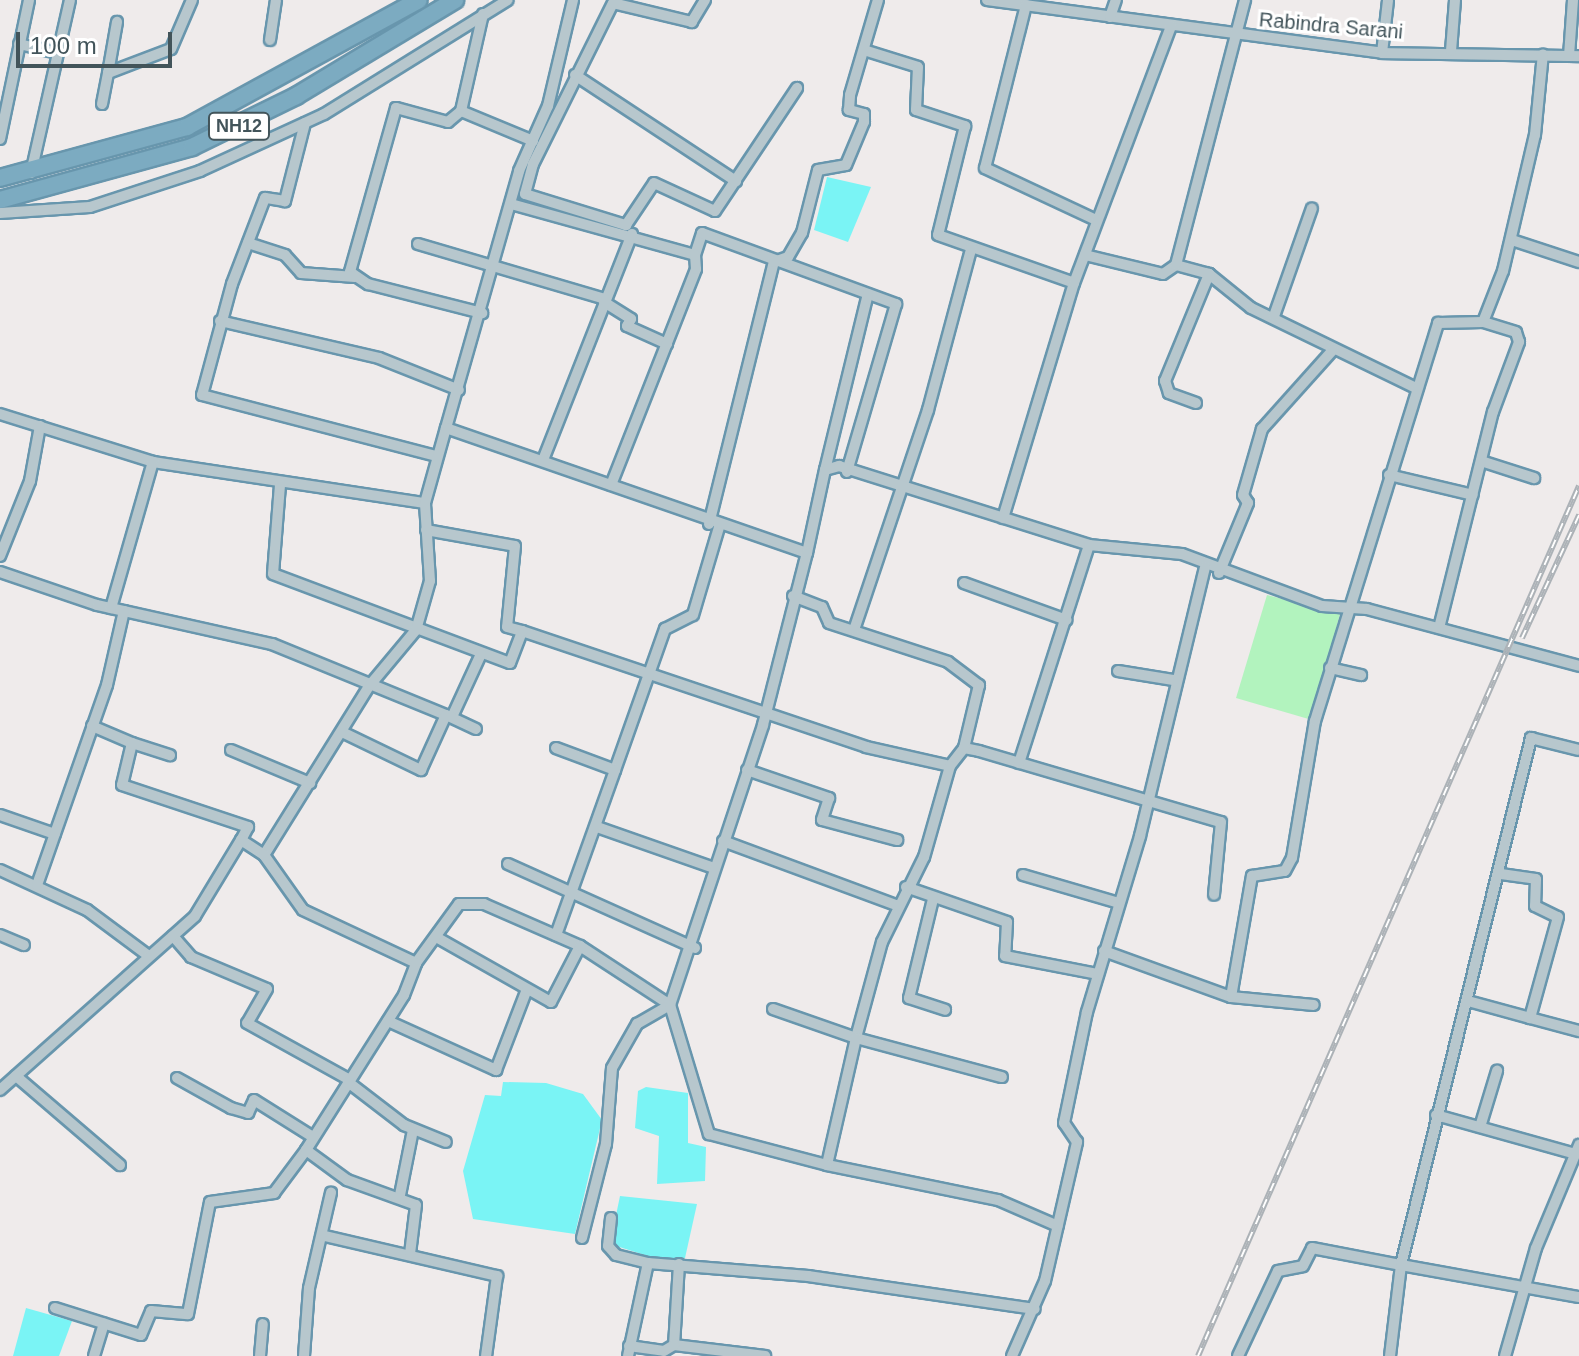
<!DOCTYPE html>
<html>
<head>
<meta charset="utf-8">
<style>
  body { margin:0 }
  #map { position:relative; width:1579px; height:1356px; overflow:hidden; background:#efebeb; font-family:Arial,sans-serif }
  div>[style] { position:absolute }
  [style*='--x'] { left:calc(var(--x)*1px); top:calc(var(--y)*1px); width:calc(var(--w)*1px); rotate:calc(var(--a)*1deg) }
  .green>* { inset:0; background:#b2f3be }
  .water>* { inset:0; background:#7af4f5 }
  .roads { filter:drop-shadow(2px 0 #6896ad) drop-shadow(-2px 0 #6896ad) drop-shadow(0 2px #6896ad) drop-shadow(0 -2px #6896ad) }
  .minor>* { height:10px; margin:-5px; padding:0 5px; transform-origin:5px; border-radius:5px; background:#b7c7cd }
  .highway>* { height:16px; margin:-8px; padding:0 8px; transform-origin:8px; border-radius:8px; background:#7cabc1 }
  .rail>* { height:6px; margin-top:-3px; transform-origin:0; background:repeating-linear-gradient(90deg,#fff 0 9px,#acb2b7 0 18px); box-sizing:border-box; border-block:2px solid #acb2b7 }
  span { translate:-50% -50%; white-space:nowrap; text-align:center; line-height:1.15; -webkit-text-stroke:6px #fff; paint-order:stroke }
  .shield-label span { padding:2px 6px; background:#fff; border:2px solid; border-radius:6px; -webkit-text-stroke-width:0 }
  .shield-label { font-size:18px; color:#42545a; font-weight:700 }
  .street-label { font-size:20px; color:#42545a }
  .scale { position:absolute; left:16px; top:32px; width:156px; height:36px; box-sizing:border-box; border:4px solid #42545a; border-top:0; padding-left:10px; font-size:24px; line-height:28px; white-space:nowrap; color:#42545a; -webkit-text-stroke:6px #fff; paint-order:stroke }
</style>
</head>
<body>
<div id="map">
  <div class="green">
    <i style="clip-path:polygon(1267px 595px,1340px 614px,1312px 720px,1236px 698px)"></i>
  </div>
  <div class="water">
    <i style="clip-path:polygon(827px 177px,871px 187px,848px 242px,814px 230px)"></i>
    <i style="clip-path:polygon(503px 1082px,546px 1083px,583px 1094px,602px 1120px,575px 1234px,473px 1219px,463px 1171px,485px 1095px,501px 1096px)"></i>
    <i style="clip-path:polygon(646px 1087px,688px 1093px,688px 1143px,706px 1147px,705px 1181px,657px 1184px,659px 1136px,635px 1128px,638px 1091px)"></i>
    <i style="clip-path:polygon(620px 1196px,697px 1204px,685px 1258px,654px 1258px,610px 1244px)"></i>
    <i style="clip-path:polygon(26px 1308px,72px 1321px,59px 1356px,13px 1356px)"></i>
  </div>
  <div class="roads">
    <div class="minor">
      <i style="--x:705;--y:0;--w:26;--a:121"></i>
      <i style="--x:692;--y:22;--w:81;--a:-166.5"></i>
      <i style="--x:613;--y:3;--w:180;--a:116.4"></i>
      <i style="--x:533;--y:164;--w:31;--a:105"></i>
      <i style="--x:525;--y:194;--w:106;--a:17.1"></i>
      <i style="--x:626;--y:225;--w:50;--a:-56.3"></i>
      <i style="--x:654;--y:183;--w:67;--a:24.7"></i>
      <i style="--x:715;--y:211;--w:148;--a:-56.3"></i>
      <i style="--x:987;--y:0;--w:399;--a:7.6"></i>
      <i style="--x:1382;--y:53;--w:197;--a:0.9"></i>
      <i style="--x:1026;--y:5;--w:168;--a:104.1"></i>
      <i style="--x:985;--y:168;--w:123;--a:25.1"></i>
      <i style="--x:483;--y:14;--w:99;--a:102.8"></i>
      <i style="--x:461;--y:111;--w:78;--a:22.6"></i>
      <i style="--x:1110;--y:17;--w:18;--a:-71"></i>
      <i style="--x:270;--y:40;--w:40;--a:-81.5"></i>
      <i style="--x:19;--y:44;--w:39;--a:13"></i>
      <i style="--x:867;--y:51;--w:53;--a:17.4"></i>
      <i style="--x:918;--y:67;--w:43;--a:92.7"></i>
      <i style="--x:916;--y:110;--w:52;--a:18.1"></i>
      <i style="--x:965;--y:126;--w:112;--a:103.9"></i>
      <i style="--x:938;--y:235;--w:144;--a:19.4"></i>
      <i style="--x:1451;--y:51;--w:51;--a:-85.5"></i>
      <i style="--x:1382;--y:53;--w:53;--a:-83.5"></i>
      <i style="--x:1569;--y:56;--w:56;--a:-85.9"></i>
      <i style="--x:108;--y:73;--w:52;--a:-80"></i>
      <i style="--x:575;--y:75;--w:193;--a:33.4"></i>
      <i style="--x:102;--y:104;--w:32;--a:-79"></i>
      <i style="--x:108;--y:73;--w:67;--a:-20.9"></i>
      <i style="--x:171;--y:49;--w:53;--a:-66.8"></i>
      <i style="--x:461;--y:111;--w:17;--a:140"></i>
      <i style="--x:448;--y:122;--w:54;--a:-164.9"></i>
      <i style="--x:396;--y:108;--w:170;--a:105.7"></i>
      <i style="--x:350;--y:272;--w:22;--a:34"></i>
      <i style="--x:368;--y:284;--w:118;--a:14.3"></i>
      <i style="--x:305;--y:123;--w:81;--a:104.4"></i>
      <i style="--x:285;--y:201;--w:20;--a:-171"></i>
      <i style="--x:265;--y:198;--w:92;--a:111"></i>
      <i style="--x:232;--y:284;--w:115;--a:105.1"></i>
      <i style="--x:202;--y:395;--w:242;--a:14.6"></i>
      <i style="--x:0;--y:139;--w:142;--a:-78.2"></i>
      <i style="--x:31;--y:173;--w:177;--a:-77.3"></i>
      <i style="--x:511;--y:204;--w:191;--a:15.5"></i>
      <i style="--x:695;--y:255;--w:23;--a:-72"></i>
      <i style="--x:702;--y:233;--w:207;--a:20.1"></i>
      <i style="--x:896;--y:304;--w:175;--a:106.3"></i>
      <i style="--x:0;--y:213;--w:90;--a:-3.8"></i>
      <i style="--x:90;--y:207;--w:116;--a:-18.1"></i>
      <i style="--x:200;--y:171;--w:136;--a:-24.7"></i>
      <i style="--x:324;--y:114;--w:216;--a:-31.8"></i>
      <i style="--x:1512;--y:240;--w:71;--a:18.2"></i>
      <i style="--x:248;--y:243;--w:39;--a:18"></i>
      <i style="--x:285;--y:255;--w:24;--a:48"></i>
      <i style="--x:301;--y:273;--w:54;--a:4.2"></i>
      <i style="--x:418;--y:244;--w:195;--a:16.4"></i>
      <i style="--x:1085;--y:255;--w:80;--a:13.7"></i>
      <i style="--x:1163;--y:274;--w:16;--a:-35"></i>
      <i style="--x:1176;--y:265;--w:34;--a:15"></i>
      <i style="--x:1209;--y:274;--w:54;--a:39"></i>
      <i style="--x:1251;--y:308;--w:183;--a:25.9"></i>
      <i style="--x:1176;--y:265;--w:274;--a:-75.4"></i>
      <i style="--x:604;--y:302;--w:32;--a:32"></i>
      <i style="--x:631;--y:319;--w:8;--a:120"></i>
      <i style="--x:627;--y:326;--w:44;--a:24.2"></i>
      <i style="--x:1274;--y:316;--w:114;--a:-70.6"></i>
      <i style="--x:220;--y:321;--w:163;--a:13.1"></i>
      <i style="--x:379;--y:358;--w:86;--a:21.8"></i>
      <i style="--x:1196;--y:403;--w:29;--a:-160"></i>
      <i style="--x:1169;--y:393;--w:13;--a:-108"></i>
      <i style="--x:1165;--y:381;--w:116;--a:-67.6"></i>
      <i style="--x:0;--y:414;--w:160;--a:17.4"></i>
      <i style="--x:153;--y:462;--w:275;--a:8.6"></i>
      <i style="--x:446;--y:428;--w:267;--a:-74.1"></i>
      <i style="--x:519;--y:171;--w:71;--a:-66"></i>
      <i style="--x:548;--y:106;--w:109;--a:-76.7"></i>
      <i style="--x:543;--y:460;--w:243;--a:-68.5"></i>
      <i style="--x:1481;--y:461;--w:56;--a:17.8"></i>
      <i style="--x:825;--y:470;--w:181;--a:-76.3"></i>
      <i style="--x:1389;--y:475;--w:86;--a:13.4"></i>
      <i style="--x:280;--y:485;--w:89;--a:94.5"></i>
      <i style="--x:273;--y:574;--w:253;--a:20.6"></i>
      <i style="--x:510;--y:663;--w:34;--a:-69"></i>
      <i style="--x:522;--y:631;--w:363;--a:18.6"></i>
      <i style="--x:866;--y:747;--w:86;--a:12.7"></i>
      <i style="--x:950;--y:766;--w:23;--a:-52"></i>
      <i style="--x:964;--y:748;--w:15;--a:11"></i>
      <i style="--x:979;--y:751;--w:252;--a:16.4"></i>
      <i style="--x:1221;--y:822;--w:73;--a:95.5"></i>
      <i style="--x:611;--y:485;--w:232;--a:-68.5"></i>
      <i style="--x:696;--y:269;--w:14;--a:-94"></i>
      <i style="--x:1003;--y:518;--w:245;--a:-73.2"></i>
      <i style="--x:1074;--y:283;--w:275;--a:-69.3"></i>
      <i style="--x:709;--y:524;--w:270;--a:-76.1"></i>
      <i style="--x:774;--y:262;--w:15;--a:-20"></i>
      <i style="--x:788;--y:257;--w:28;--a:-60"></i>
      <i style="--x:802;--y:233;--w:65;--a:-75.7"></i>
      <i style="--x:818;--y:170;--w:28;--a:-10"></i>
      <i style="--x:846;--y:165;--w:47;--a:-67.3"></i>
      <i style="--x:864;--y:122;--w:8;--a:-90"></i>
      <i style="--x:864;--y:114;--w:16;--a:-165"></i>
      <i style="--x:849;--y:110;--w:15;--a:-86"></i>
      <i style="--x:850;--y:95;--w:99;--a:-73.6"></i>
      <i style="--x:426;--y:530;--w:90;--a:10.2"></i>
      <i style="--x:515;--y:546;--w:81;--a:95.6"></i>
      <i style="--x:507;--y:627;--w:16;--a:15"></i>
      <i style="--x:0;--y:556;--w:81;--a:-68.2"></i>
      <i style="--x:30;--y:481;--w:56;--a:-79.7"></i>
      <i style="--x:0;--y:572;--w:102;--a:18.8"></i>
      <i style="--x:97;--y:605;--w:179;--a:12.6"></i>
      <i style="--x:272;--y:644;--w:188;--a:22.2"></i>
      <i style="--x:1219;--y:573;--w:76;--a:-67.5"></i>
      <i style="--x:1248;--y:503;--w:9;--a:-122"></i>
      <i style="--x:1243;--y:495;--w:69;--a:-73.9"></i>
      <i style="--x:1262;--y:429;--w:106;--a:-48.1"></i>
      <i style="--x:964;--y:583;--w:109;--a:19.8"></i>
      <i style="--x:793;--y:596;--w:31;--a:21"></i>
      <i style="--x:822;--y:607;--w:17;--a:66"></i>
      <i style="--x:829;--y:623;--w:125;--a:18.1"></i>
      <i style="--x:948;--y:662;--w:39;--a:37"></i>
      <i style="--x:979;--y:685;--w:65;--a:103.4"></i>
      <i style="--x:111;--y:608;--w:152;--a:-74"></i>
      <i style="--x:1439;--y:628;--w:223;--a:-76"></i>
      <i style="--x:1493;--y:412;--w:75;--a:-69.6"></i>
      <i style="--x:1519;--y:342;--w:10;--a:-107"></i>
      <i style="--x:1516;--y:332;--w:34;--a:-163"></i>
      <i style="--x:854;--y:630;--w:232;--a:-71.4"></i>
      <i style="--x:928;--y:410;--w:167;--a:-75"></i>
      <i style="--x:1330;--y:668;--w:32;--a:13"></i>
      <i style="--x:1118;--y:671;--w:56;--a:9.3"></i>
      <i style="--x:452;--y:717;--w:69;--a:-65.3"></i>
      <i style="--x:92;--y:726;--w:43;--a:23"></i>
      <i style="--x:132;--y:743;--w:43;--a:103.4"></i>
      <i style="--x:122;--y:785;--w:133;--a:18.4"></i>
      <i style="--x:248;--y:827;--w:15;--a:118"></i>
      <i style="--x:342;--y:732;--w:88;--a:25.7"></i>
      <i style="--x:421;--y:770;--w:60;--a:-65.6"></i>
      <i style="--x:446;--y:715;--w:33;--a:25"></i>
      <i style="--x:132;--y:743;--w:40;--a:18"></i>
      <i style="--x:556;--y:748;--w:63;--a:20.4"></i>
      <i style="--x:615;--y:770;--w:150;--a:-70.5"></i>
      <i style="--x:665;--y:629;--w:31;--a:-27"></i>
      <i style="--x:693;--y:615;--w:92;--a:-73.5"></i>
      <i style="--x:231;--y:750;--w:86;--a:22.7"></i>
      <i style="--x:1019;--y:763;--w:229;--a:-72.2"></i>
      <i style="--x:950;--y:766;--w:95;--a:105.9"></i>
      <i style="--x:924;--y:857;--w:95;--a:116.3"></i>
      <i style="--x:882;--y:942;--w:99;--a:105.2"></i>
      <i style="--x:856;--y:1038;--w:151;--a:15"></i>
      <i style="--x:747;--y:770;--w:87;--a:18.9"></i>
      <i style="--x:829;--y:798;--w:23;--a:108"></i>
      <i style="--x:822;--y:820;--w:78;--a:14.9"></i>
      <i style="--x:0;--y:815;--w:58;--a:19.1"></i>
      <i style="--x:597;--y:827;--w:124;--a:19.3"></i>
      <i style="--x:723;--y:841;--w:184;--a:20.3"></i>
      <i style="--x:264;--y:855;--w:200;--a:-58.1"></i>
      <i style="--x:370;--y:685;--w:72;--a:-50.1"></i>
      <i style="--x:416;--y:630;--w:51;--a:-74.1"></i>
      <i style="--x:430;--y:581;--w:78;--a:-93.7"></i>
      <i style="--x:425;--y:503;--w:78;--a:-74.4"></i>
      <i style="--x:446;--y:428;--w:382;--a:19.1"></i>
      <i style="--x:807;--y:553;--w:85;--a:-77.8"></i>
      <i style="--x:825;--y:470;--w:15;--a:-16"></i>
      <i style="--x:839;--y:466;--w:262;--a:17.5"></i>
      <i style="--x:1089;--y:545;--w:93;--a:5.5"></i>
      <i style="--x:1182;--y:554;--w:149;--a:20.4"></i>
      <i style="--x:1322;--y:606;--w:45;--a:3.8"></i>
      <i style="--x:1367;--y:609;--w:220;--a:15"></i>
      <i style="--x:508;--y:864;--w:205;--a:24.2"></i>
      <i style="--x:0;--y:870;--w:96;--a:24.7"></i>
      <i style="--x:87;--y:910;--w:77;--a:36.6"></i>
      <i style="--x:1501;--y:874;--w:35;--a:8"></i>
      <i style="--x:1536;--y:879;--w:27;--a:92"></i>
      <i style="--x:1535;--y:906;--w:25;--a:26"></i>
      <i style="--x:1558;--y:917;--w:105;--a:105.5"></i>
      <i style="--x:1530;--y:1018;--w:51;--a:14.9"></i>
      <i style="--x:1023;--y:875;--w:100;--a:16.3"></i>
      <i style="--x:37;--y:885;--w:212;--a:-70.7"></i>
      <i style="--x:107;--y:685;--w:76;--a:-77.1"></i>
      <i style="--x:906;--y:887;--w:107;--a:19.1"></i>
      <i style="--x:1007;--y:922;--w:34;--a:93"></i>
      <i style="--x:1005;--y:956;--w:95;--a:11"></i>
      <i style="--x:933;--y:899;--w:102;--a:103.6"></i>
      <i style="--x:909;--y:998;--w:38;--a:18"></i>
      <i style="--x:0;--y:935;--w:26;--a:23"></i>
      <i style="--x:556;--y:935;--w:175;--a:-70.3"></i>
      <i style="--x:173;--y:936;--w:28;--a:49"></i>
      <i style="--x:191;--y:957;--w:82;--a:22.8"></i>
      <i style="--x:267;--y:989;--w:39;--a:120"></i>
      <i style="--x:247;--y:1023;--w:118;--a:29"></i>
      <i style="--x:436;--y:937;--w:132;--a:29.5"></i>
      <i style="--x:551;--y:1002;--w:63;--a:-62.6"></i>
      <i style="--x:1104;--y:951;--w:135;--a:19.9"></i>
      <i style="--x:1231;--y:997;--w:83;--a:5.5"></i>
      <i style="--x:1231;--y:997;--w:123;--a:-80.2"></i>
      <i style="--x:1252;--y:876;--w:33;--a:-9"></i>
      <i style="--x:1285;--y:871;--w:15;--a:-62"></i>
      <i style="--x:1292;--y:858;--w:139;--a:-80.5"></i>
      <i style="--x:1315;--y:721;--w:417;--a:-72.8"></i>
      <i style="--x:1438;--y:323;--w:45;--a:-1.3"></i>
      <i style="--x:1483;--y:322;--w:55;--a:-68.6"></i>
      <i style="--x:1503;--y:271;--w:140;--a:-76.8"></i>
      <i style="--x:1535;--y:135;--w:81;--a:-84.4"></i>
      <i style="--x:1468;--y:1001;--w:64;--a:15.3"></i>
      <i style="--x:773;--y:1009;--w:88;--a:19.3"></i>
      <i style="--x:856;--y:1038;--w:130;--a:102.9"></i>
      <i style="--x:827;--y:1165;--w:175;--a:11.6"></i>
      <i style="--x:998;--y:1200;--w:65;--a:23.4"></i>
      <i style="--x:388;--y:1021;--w:119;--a:24.4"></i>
      <i style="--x:496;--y:1070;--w:84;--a:-69"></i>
      <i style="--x:16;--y:1076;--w:137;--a:40.6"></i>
      <i style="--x:177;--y:1078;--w:62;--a:29.1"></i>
      <i style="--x:231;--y:1108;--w:18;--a:16"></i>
      <i style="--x:248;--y:1113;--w:14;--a:-65"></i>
      <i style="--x:254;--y:1100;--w:70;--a:32.1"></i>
      <i style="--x:348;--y:1082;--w:71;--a:37.5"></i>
      <i style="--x:404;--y:1125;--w:45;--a:22"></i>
      <i style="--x:0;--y:1090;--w:261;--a:-41.7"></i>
      <i style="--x:195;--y:916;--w:89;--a:-58.8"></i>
      <i style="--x:241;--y:840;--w:27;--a:33"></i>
      <i style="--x:264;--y:855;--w:67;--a:54.7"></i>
      <i style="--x:303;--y:910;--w:125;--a:25.1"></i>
      <i style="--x:416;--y:963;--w:73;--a:-53.9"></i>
      <i style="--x:459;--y:904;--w:25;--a:0"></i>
      <i style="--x:484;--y:904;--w:105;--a:23.6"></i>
      <i style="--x:580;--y:946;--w:108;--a:33.2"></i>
      <i style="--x:670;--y:1005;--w:295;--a:-71.6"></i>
      <i style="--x:763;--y:725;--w:178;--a:-75.7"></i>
      <i style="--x:1436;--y:1115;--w:145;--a:15.6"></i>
      <i style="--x:1480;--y:1127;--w:59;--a:-73.1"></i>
      <i style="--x:306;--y:1150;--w:183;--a:-57.7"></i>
      <i style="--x:404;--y:995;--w:34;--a:-69"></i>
      <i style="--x:400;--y:1195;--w:66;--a:-78.7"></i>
      <i style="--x:611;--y:1218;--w:28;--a:96"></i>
      <i style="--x:608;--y:1246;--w:12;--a:48"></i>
      <i style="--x:616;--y:1255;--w:33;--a:14"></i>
      <i style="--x:325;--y:1236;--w:177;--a:13.1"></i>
      <i style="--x:497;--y:1276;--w:81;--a:97.8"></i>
      <i style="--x:582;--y:1238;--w:97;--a:-75.7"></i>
      <i style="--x:606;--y:1144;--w:76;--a:-85.5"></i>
      <i style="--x:612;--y:1068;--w:51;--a:-60.4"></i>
      <i style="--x:637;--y:1024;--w:38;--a:-30"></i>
      <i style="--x:670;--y:1005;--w:135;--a:73.2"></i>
      <i style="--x:709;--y:1134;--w:122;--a:14.7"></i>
      <i style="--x:679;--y:1264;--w:81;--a:93.5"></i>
      <i style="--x:674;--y:1345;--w:92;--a:6.9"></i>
      <i style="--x:55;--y:1308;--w:90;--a:17.4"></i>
      <i style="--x:141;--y:1335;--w:26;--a:-67"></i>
      <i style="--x:151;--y:1311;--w:37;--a:5"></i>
      <i style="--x:188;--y:1314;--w:114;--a:-78.9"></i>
      <i style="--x:210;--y:1202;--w:65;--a:-8"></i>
      <i style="--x:274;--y:1193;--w:54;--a:-53.3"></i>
      <i style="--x:306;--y:1150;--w:51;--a:36.2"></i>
      <i style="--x:347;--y:1180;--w:73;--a:19.9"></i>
      <i style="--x:416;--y:1205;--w:49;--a:97"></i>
      <i style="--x:629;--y:1346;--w:35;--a:8"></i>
      <i style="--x:664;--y:1351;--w:12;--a:-31"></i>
      <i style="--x:94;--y:1356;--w:34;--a:-73"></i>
      <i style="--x:260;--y:1356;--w:32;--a:-85"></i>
      <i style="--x:304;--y:1356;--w:68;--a:-85.8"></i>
      <i style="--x:309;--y:1288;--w:98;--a:-77"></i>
      <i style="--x:628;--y:1356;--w:95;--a:-77.9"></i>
      <i style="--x:648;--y:1263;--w:161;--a:4.6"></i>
      <i style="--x:808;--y:1276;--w:229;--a:8.3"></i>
      <i style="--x:1012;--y:1356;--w:82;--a:-66.3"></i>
      <i style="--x:1045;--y:1281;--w:143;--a:-77"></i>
      <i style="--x:1077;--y:1142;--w:23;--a:-124"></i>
      <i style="--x:1064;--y:1123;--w:113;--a:-78.3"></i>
      <i style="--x:1087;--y:1012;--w:184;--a:-73.2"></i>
      <i style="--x:1140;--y:836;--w:276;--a:-76.4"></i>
      <i style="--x:1238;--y:1356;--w:94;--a:-64.8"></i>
      <i style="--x:1278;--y:1271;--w:25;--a:-11"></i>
      <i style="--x:1303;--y:1266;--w:20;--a:-63"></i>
      <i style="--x:1312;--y:1248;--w:91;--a:10.8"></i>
      <i style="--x:1401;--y:1265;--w:543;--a:-76.14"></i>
      <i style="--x:1531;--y:738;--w:49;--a:14"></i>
      <i style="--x:1390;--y:1356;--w:92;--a:-83.1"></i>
      <i style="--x:1401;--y:1265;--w:181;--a:10.2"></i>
      <i style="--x:1505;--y:1356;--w:112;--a:-74"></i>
      <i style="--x:1536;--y:1248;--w:112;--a:-67.3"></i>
    </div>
    <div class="highway">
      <i style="--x:0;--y:178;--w:194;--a:-15.3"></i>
      <i style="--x:187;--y:127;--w:264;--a:-28.7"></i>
      <i style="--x:0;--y:200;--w:199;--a:-15.4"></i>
      <i style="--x:192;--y:147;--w:116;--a:-26.1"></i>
      <i style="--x:296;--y:96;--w:186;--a:-31.1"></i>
    </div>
  </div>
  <div class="rail">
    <i style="--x:1522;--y:638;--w:136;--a:-65.1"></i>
    <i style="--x:1198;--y:1356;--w:950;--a:-66.35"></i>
  </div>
  <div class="shield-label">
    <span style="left:239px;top:126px">NH12</span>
  </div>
  <div class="street-label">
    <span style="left:1331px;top:26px;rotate:5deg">Rabindra Sarani</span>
  </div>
  <div class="scale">100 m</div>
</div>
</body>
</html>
